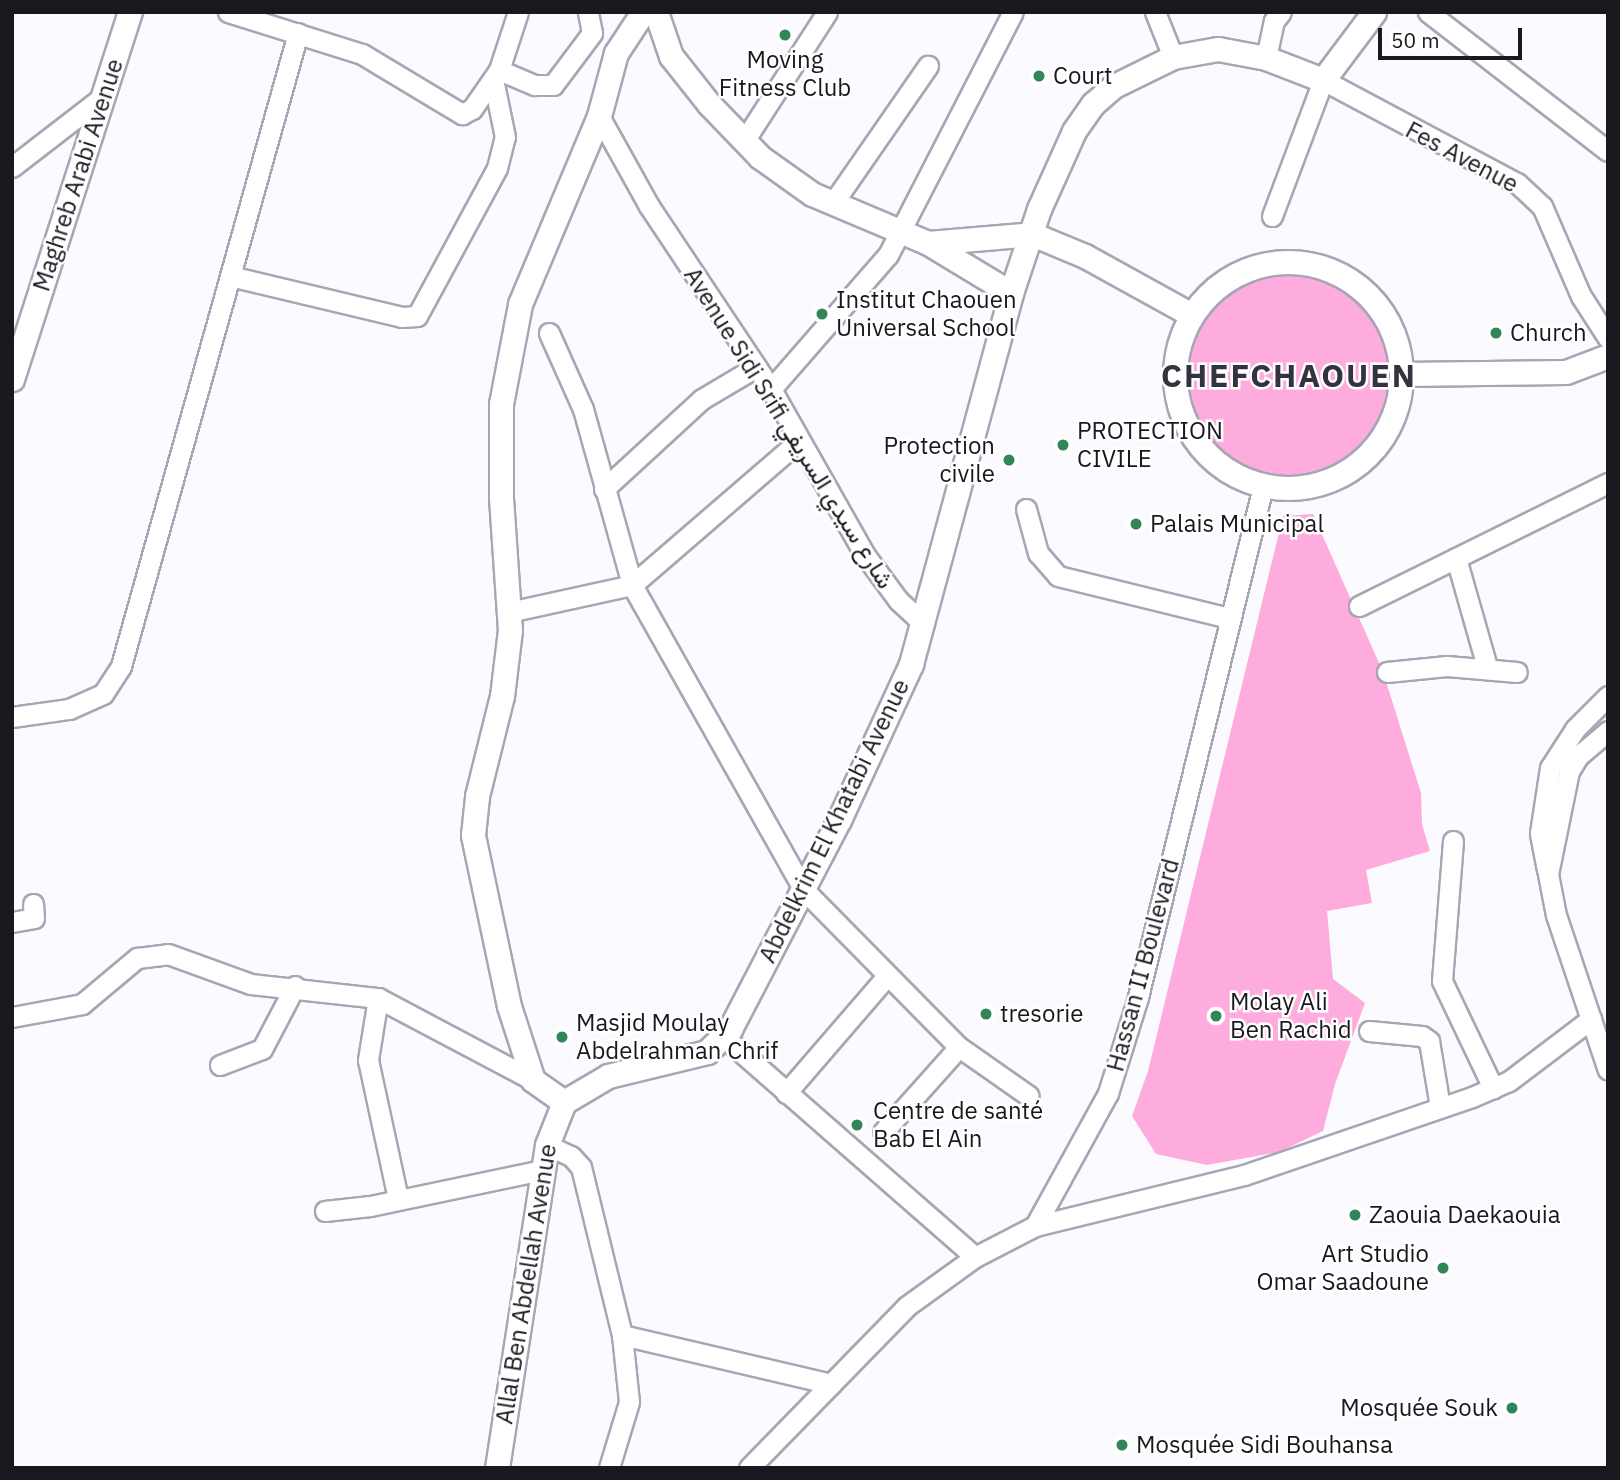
<!DOCTYPE html>
<html>
<head>
<meta charset="utf-8">
<style>
  body { margin:0 }
  #map { position:relative; width:1620px; height:1480px; overflow:hidden; background:#fbfafe; font-family:"IBM Plex Sans",Vazirmatn,sans-serif }
  div>[style] { position:absolute }
  [style*='--x'] { left:calc(var(--x)*1px); top:calc(var(--y)*1px); width:calc(var(--w)*1px); rotate:calc(var(--a)*1deg) }
  .green>* { inset:0; background:#feabde }
  .round { border-radius:50% }
  .roads { filter:drop-shadow(2px 0 #a7a6b5) drop-shadow(-2px 0 #a7a6b5) drop-shadow(0 2px #a7a6b5) drop-shadow(0 -2px #a7a6b5) }
  .minor>* { height:19px; margin:-9.5px; padding:0 9.5px; transform-origin:9.5px; border-radius:9.5px; background:#fff }
  .tertiary>* { height:23px; margin:-11.5px; padding:0 11.5px; transform-origin:11.5px; border-radius:11.5px; background:#fff }
  .tertiary>.ring { margin:-11.5px; padding:0; box-sizing:content-box; background:none; border:23px solid #fff; border-radius:50% }
  .dots>* { width:19px; height:19px; translate:-50% -50%; box-sizing:border-box; border:4px solid #fff; border-radius:50% }
  span { translate:-50% -50%; white-space:nowrap; text-align:center; line-height:1.15; -webkit-text-stroke:5px #fff; paint-order:stroke }
  .poi-label { font-size:24px; color:#19181e }
  .left { translate:0 -50%; text-align:left }
  .right { translate:-100% -50%; text-align:right }
  .street-label { font-size:24px; color:#19181e }
  .district-label { font-size:32px; color:#33323e; font-weight:700; letter-spacing:2px }
  .frame { position:absolute; inset:0; border:14px solid #19181e; pointer-events:none }
  .scale { position:absolute; left:1378px; top:28px; width:144px; height:32px; box-sizing:border-box; border:4px solid #19181e; border-top:0; padding-left:9px; font-size:21px; line-height:24px; white-space:nowrap; color:#19181e; -webkit-text-stroke:5px #fff; paint-order:stroke }
</style>
</head>
<body>
<div id="map">
  <div class="green">
    <i class="round" style="left:1186px;top:272px;width:204px;height:204px"></i>
    <i style="clip-path:polygon(1313px 514px,1383px 672px,1421px 793px,1422px 824px,1430px 851px,1366px 870px,1372px 903px,1327px 911px,1333px 979px,1365px 1003px,1335px 1084px,1323px 1131px,1279px 1152px,1207px 1165px,1156px 1154px,1132px 1116px,1148px 1071px,1283px 516px)"></i>
  </div>
  <div class="roads">
    <div class="minor">
      <i style="--x:228;--y:12;--w:140;--a:17.4"></i>
      <i style="--x:362;--y:54;--w:117;--a:31"></i>
      <i style="--x:462;--y:114;--w:11;--a:-27"></i>
      <i style="--x:472;--y:109;--w:47;--a:-55.3"></i>
      <i style="--x:499;--y:70;--w:39;--a:23"></i>
      <i style="--x:535;--y:85;--w:18;--a:0"></i>
      <i style="--x:553;--y:85;--w:65;--a:-53.1"></i>
      <i style="--x:592;--y:33;--w:21;--a:-101"></i>
      <i style="--x:1155;--y:12;--w:48;--a:68.2"></i>
      <i style="--x:1428;--y:12;--w:227;--a:37.7"></i>
      <i style="--x:1266;--y:58;--w:38;--a:-78"></i>
      <i style="--x:1274;--y:21;--w:11;--a:-52"></i>
      <i style="--x:499;--y:70;--w:61;--a:-71.9"></i>
      <i style="--x:599;--y:116;--w:103;--a:60.9"></i>
      <i style="--x:649;--y:206;--w:220;--a:56.3"></i>
      <i style="--x:771;--y:389;--w:191;--a:60.5"></i>
      <i style="--x:865;--y:555;--w:56;--a:53.7"></i>
      <i style="--x:898;--y:600;--w:35;--a:43"></i>
      <i style="--x:744;--y:141;--w:153;--a:-57.2"></i>
      <i style="--x:12;--y:167;--w:116;--a:-37.7"></i>
      <i style="--x:833;--y:203;--w:167;--a:-55.3"></i>
      <i style="--x:1272;--y:216;--w:145;--a:-69.4"></i>
      <i style="--x:1323;--y:80;--w:220;--a:28"></i>
      <i style="--x:1517;--y:183;--w:34;--a:43"></i>
      <i style="--x:1542;--y:206;--w:98;--a:66.6"></i>
      <i style="--x:1581;--y:296;--w:50;--a:57.3"></i>
      <i style="--x:230;--y:276;--w:177;--a:13.4"></i>
      <i style="--x:402;--y:317;--w:15;--a:-4"></i>
      <i style="--x:417;--y:316;--w:168;--a:-61.6"></i>
      <i style="--x:497;--y:168;--w:32;--a:-76"></i>
      <i style="--x:505;--y:137;--w:59;--a:-101.7"></i>
      <i style="--x:549;--y:333;--w:83;--a:65.9"></i>
      <i style="--x:583;--y:409;--w:183;--a:74.4"></i>
      <i style="--x:632;--y:585;--w:349;--a:60.6"></i>
      <i style="--x:803;--y:889;--w:222;--a:45.4"></i>
      <i style="--x:959;--y:1047;--w:85;--a:35"></i>
      <i style="--x:771;--y:389;--w:178;--a:-48.9"></i>
      <i style="--x:888;--y:255;--w:273;--a:-62.8"></i>
      <i style="--x:604;--y:489;--w:133;--a:-42.6"></i>
      <i style="--x:702;--y:399;--w:63;--a:-30.7"></i>
      <i style="--x:1026;--y:509;--w:46;--a:74.7"></i>
      <i style="--x:1038;--y:553;--w:30;--a:49"></i>
      <i style="--x:1058;--y:576;--w:176;--a:13.8"></i>
      <i style="--x:1456;--y:558;--w:116;--a:74.1"></i>
      <i style="--x:1359;--y:606;--w:278;--a:-26.3"></i>
      <i style="--x:509;--y:612;--w:126;--a:-12.4"></i>
      <i style="--x:632;--y:585;--w:221;--a:-40.8"></i>
      <i style="--x:1387;--y:672;--w:60;--a:-5.7"></i>
      <i style="--x:1447;--y:666;--w:70;--a:4.9"></i>
      <i style="--x:12;--y:717;--w:58;--a:-8"></i>
      <i style="--x:69;--y:709;--w:37;--a:-24"></i>
      <i style="--x:103;--y:694;--w:33;--a:-57"></i>
      <i style="--x:121;--y:666;--w:657;--a:-74.38"></i>
      <i style="--x:1608;--y:731;--w:38;--a:140"></i>
      <i style="--x:1579;--y:755;--w:19;--a:122"></i>
      <i style="--x:1569;--y:771;--w:105;--a:101.5"></i>
      <i style="--x:1548;--y:874;--w:42;--a:79"></i>
      <i style="--x:1556;--y:915;--w:163;--a:71.5"></i>
      <i style="--x:1453;--y:841;--w:140;--a:94.5"></i>
      <i style="--x:1442;--y:981;--w:119;--a:64.5"></i>
      <i style="--x:1547;--y:870;--w:38;--a:-101"></i>
      <i style="--x:1540;--y:833;--w:66;--a:-81.3"></i>
      <i style="--x:1550;--y:768;--w:46;--a:-57.3"></i>
      <i style="--x:1575;--y:729;--w:47;--a:-45"></i>
      <i style="--x:12;--y:922;--w:22;--a:-10"></i>
      <i style="--x:34;--y:918;--w:14;--a:-94"></i>
      <i style="--x:378;--y:998;--w:63;--a:99.2"></i>
      <i style="--x:368;--y:1060;--w:142;--a:77.8"></i>
      <i style="--x:12;--y:1017;--w:71;--a:-10.5"></i>
      <i style="--x:82;--y:1004;--w:72;--a:-39.9"></i>
      <i style="--x:137;--y:958;--w:31;--a:-7"></i>
      <i style="--x:168;--y:954;--w:88;--a:19.9"></i>
      <i style="--x:251;--y:984;--w:128;--a:6.3"></i>
      <i style="--x:378;--y:998;--w:175;--a:27.9"></i>
      <i style="--x:1369;--y:1031;--w:53;--a:5.4"></i>
      <i style="--x:1422;--y:1036;--w:9;--a:36"></i>
      <i style="--x:1429;--y:1041;--w:67;--a:80.5"></i>
      <i style="--x:725;--y:1038;--w:332;--a:41.2"></i>
      <i style="--x:220;--y:1065;--w:45;--a:-20.9"></i>
      <i style="--x:262;--y:1049;--w:71;--a:-62.4"></i>
      <i style="--x:786;--y:1093;--w:155;--a:-49.2"></i>
      <i style="--x:883;--y:1132;--w:114;--a:-48.2"></i>
      <i style="--x:547;--y:1145;--w:26;--a:25"></i>
      <i style="--x:571;--y:1156;--w:15;--a:48"></i>
      <i style="--x:581;--y:1167;--w:173;--a:76.3"></i>
      <i style="--x:622;--y:1335;--w:67;--a:84"></i>
      <i style="--x:629;--y:1402;--w:69;--a:106.9"></i>
      <i style="--x:325;--y:1211;--w:45;--a:-6.3"></i>
      <i style="--x:370;--y:1206;--w:176;--a:-11.8"></i>
      <i style="--x:1035;--y:1226;--w:215;--a:-13.7"></i>
      <i style="--x:1244;--y:1175;--w:241;--a:-18.9"></i>
      <i style="--x:1472;--y:1097;--w:40;--a:-23.4"></i>
      <i style="--x:1509;--y:1081;--w:103;--a:-37.1"></i>
      <i style="--x:622;--y:1335;--w:215;--a:13.2"></i>
      <i style="--x:749;--y:1468;--w:226;--a:-45.7"></i>
      <i style="--x:907;--y:1306;--w:84;--a:-35.8"></i>
      <i style="--x:975;--y:1257;--w:68;--a:-27.3"></i>
      <i style="--x:1035;--y:1226;--w:152;--a:-61.2"></i>
      <i style="--x:1108;--y:1093;--w:101;--a:-72.6"></i>
      <i style="--x:1138;--y:997;--w:526;--a:-76.25"></i>
    </div>
    <div class="tertiary">
      <i style="--x:656;--y:12;--w:46;--a:71.2"></i>
      <i style="--x:671;--y:56;--w:61;--a:51.6"></i>
      <i style="--x:709;--y:104;--w:74;--a:46.1"></i>
      <i style="--x:760;--y:157;--w:64;--a:35.4"></i>
      <i style="--x:812;--y:194;--w:126;--a:22.9"></i>
      <i style="--x:928;--y:243;--w:104;--a:-4.9"></i>
      <i style="--x:1032;--y:234;--w:57;--a:22.5"></i>
      <i style="--x:1085;--y:256;--w:122;--a:28.9"></i>
      <i style="--x:928;--y:243;--w:97;--a:31.1"></i>
      <i class="ring" style="left:1175px;top:262px;width:203px;height:203px"></i>
      <i style="--x:1402;--y:374;--w:164;--a:-0.7"></i>
      <i style="--x:1566;--y:372;--w:45;--a:-20.9"></i>
      <i style="--x:12;--y:379;--w:386;--a:-72.2"></i>
      <i style="--x:564;--y:1102;--w:38;--a:-145"></i>
      <i style="--x:533;--y:1080;--w:78;--a:-108"></i>
      <i style="--x:509;--y:1006;--w:175;--a:-101.9"></i>
      <i style="--x:473;--y:835;--w:39;--a:-84"></i>
      <i style="--x:477;--y:796;--w:103;--a:-76"></i>
      <i style="--x:502;--y:696;--w:66;--a:-83.1"></i>
      <i style="--x:510;--y:630;--w:133;--a:-93.9"></i>
      <i style="--x:501;--y:497;--w:93;--a:-90"></i>
      <i style="--x:501;--y:404;--w:102;--a:-79.2"></i>
      <i style="--x:520;--y:304;--w:204;--a:-67.2"></i>
      <i style="--x:599;--y:116;--w:65;--a:-74.9"></i>
      <i style="--x:616;--y:53;--w:49;--a:-56.6"></i>
      <i style="--x:497;--y:1468;--w:327;--a:-81.2"></i>
      <i style="--x:547;--y:1145;--w:46;--a:-68.4"></i>
      <i style="--x:564;--y:1102;--w:51;--a:-30.6"></i>
      <i style="--x:608;--y:1076;--w:102;--a:-13.6"></i>
      <i style="--x:707;--y:1052;--w:33;--a:-45"></i>
      <i style="--x:730;--y:1029;--w:236;--a:-62.5"></i>
      <i style="--x:839;--y:820;--w:172;--a:-65.2"></i>
      <i style="--x:911;--y:664;--w:384;--a:-74.9"></i>
      <i style="--x:1011;--y:293;--w:89;--a:-71.6"></i>
      <i style="--x:1039;--y:209;--w:85;--a:-65.8"></i>
      <i style="--x:1074;--y:131;--w:33;--a:-55"></i>
      <i style="--x:1093;--y:104;--w:28;--a:-41"></i>
      <i style="--x:1114;--y:86;--w:66;--a:-26.2"></i>
      <i style="--x:1173;--y:57;--w:46;--a:-10.1"></i>
      <i style="--x:1218;--y:49;--w:49;--a:10.6"></i>
      <i style="--x:1266;--y:58;--w:61;--a:21.1"></i>
      <i style="--x:1323;--y:80;--w:85;--a:-53.1"></i>
    </div>
  </div>
  <div class="dots">
    <i style="left:785px;top:35px;background:#308659"></i>
    <i style="left:1039px;top:76px;background:#308659"></i>
    <i style="left:822px;top:314px;background:#308659"></i>
    <i style="left:1496px;top:333px;background:#308659"></i>
    <i style="left:1063px;top:445px;background:#308659"></i>
    <i style="left:1009px;top:460px;background:#308659"></i>
    <i style="left:1136px;top:524px;background:#308659"></i>
    <i style="left:986px;top:1014px;background:#308659"></i>
    <i style="left:1216px;top:1016px;background:#308659"></i>
    <i style="left:562px;top:1037px;background:#308659"></i>
    <i style="left:857px;top:1125px;background:#308659"></i>
    <i style="left:1355px;top:1215px;background:#308659"></i>
    <i style="left:1443px;top:1268px;background:#308659"></i>
    <i style="left:1512px;top:1408px;background:#308659"></i>
    <i style="left:1122px;top:1445px;background:#308659"></i>
  </div>
  <div class="poi-label">
    <span style="left:785px;top:74px">Moving<br>Fitness Club</span>
    <span class="left" style="left:1053px;top:76px">Court</span>
    <span class="left" style="left:836px;top:314px">Institut Chaouen<br>Universal School</span>
    <span class="left" style="left:1510px;top:333px">Church</span>
    <span class="left" style="left:1077px;top:445px">PROTECTION<br>CIVILE</span>
    <span class="right" style="left:995px;top:460px">Protection<br>civile</span>
    <span class="left" style="left:1150px;top:524px">Palais Municipal</span>
    <span class="left" style="left:1230px;top:1016px">Molay Ali<br>Ben Rachid</span>
    <span class="left" style="left:1000px;top:1014px">tresorie</span>
    <span class="left" style="left:576px;top:1037px">Masjid Moulay<br>Abdelrahman Chrif</span>
    <span class="left" style="left:873px;top:1125px">Centre de santé<br>Bab El Ain</span>
    <span class="left" style="left:1369px;top:1215px">Zaouia Daekaouia</span>
    <span class="right" style="left:1429px;top:1268px">Art Studio<br>Omar Saadoune</span>
    <span class="right" style="left:1498px;top:1408px">Mosquée Souk</span>
    <span class="left" style="left:1136px;top:1445px">Mosquée Sidi Bouhansa</span>
  </div>
  <div class="street-label">
    <span style="left:1462px;top:157px;rotate:28deg">Fes Avenue</span>
    <span style="left:78px;top:175px;rotate:-72deg">Maghreb Arabi Avenue</span>
    <span style="left:789px;top:428px;rotate:58deg">Avenue Sidi Srifi شارع سيدي السريفي</span>
    <span style="left:834px;top:821px;rotate:-64deg">Abdelkrim El Khatabi Avenue</span>
    <span style="left:1143px;top:965px;rotate:-75deg">Hassan II Boulevard</span>
    <span style="left:526px;top:1284px;rotate:-81deg">Allal Ben Abdellah Avenue</span>
  </div>
  <div class="district-label">
    <span style="left:1289px;top:375px">CHEFCHAOUEN</span>
  </div>
  <div class="frame"></div>
  <div class="scale">50 m</div>
</div>
</body>
</html>
